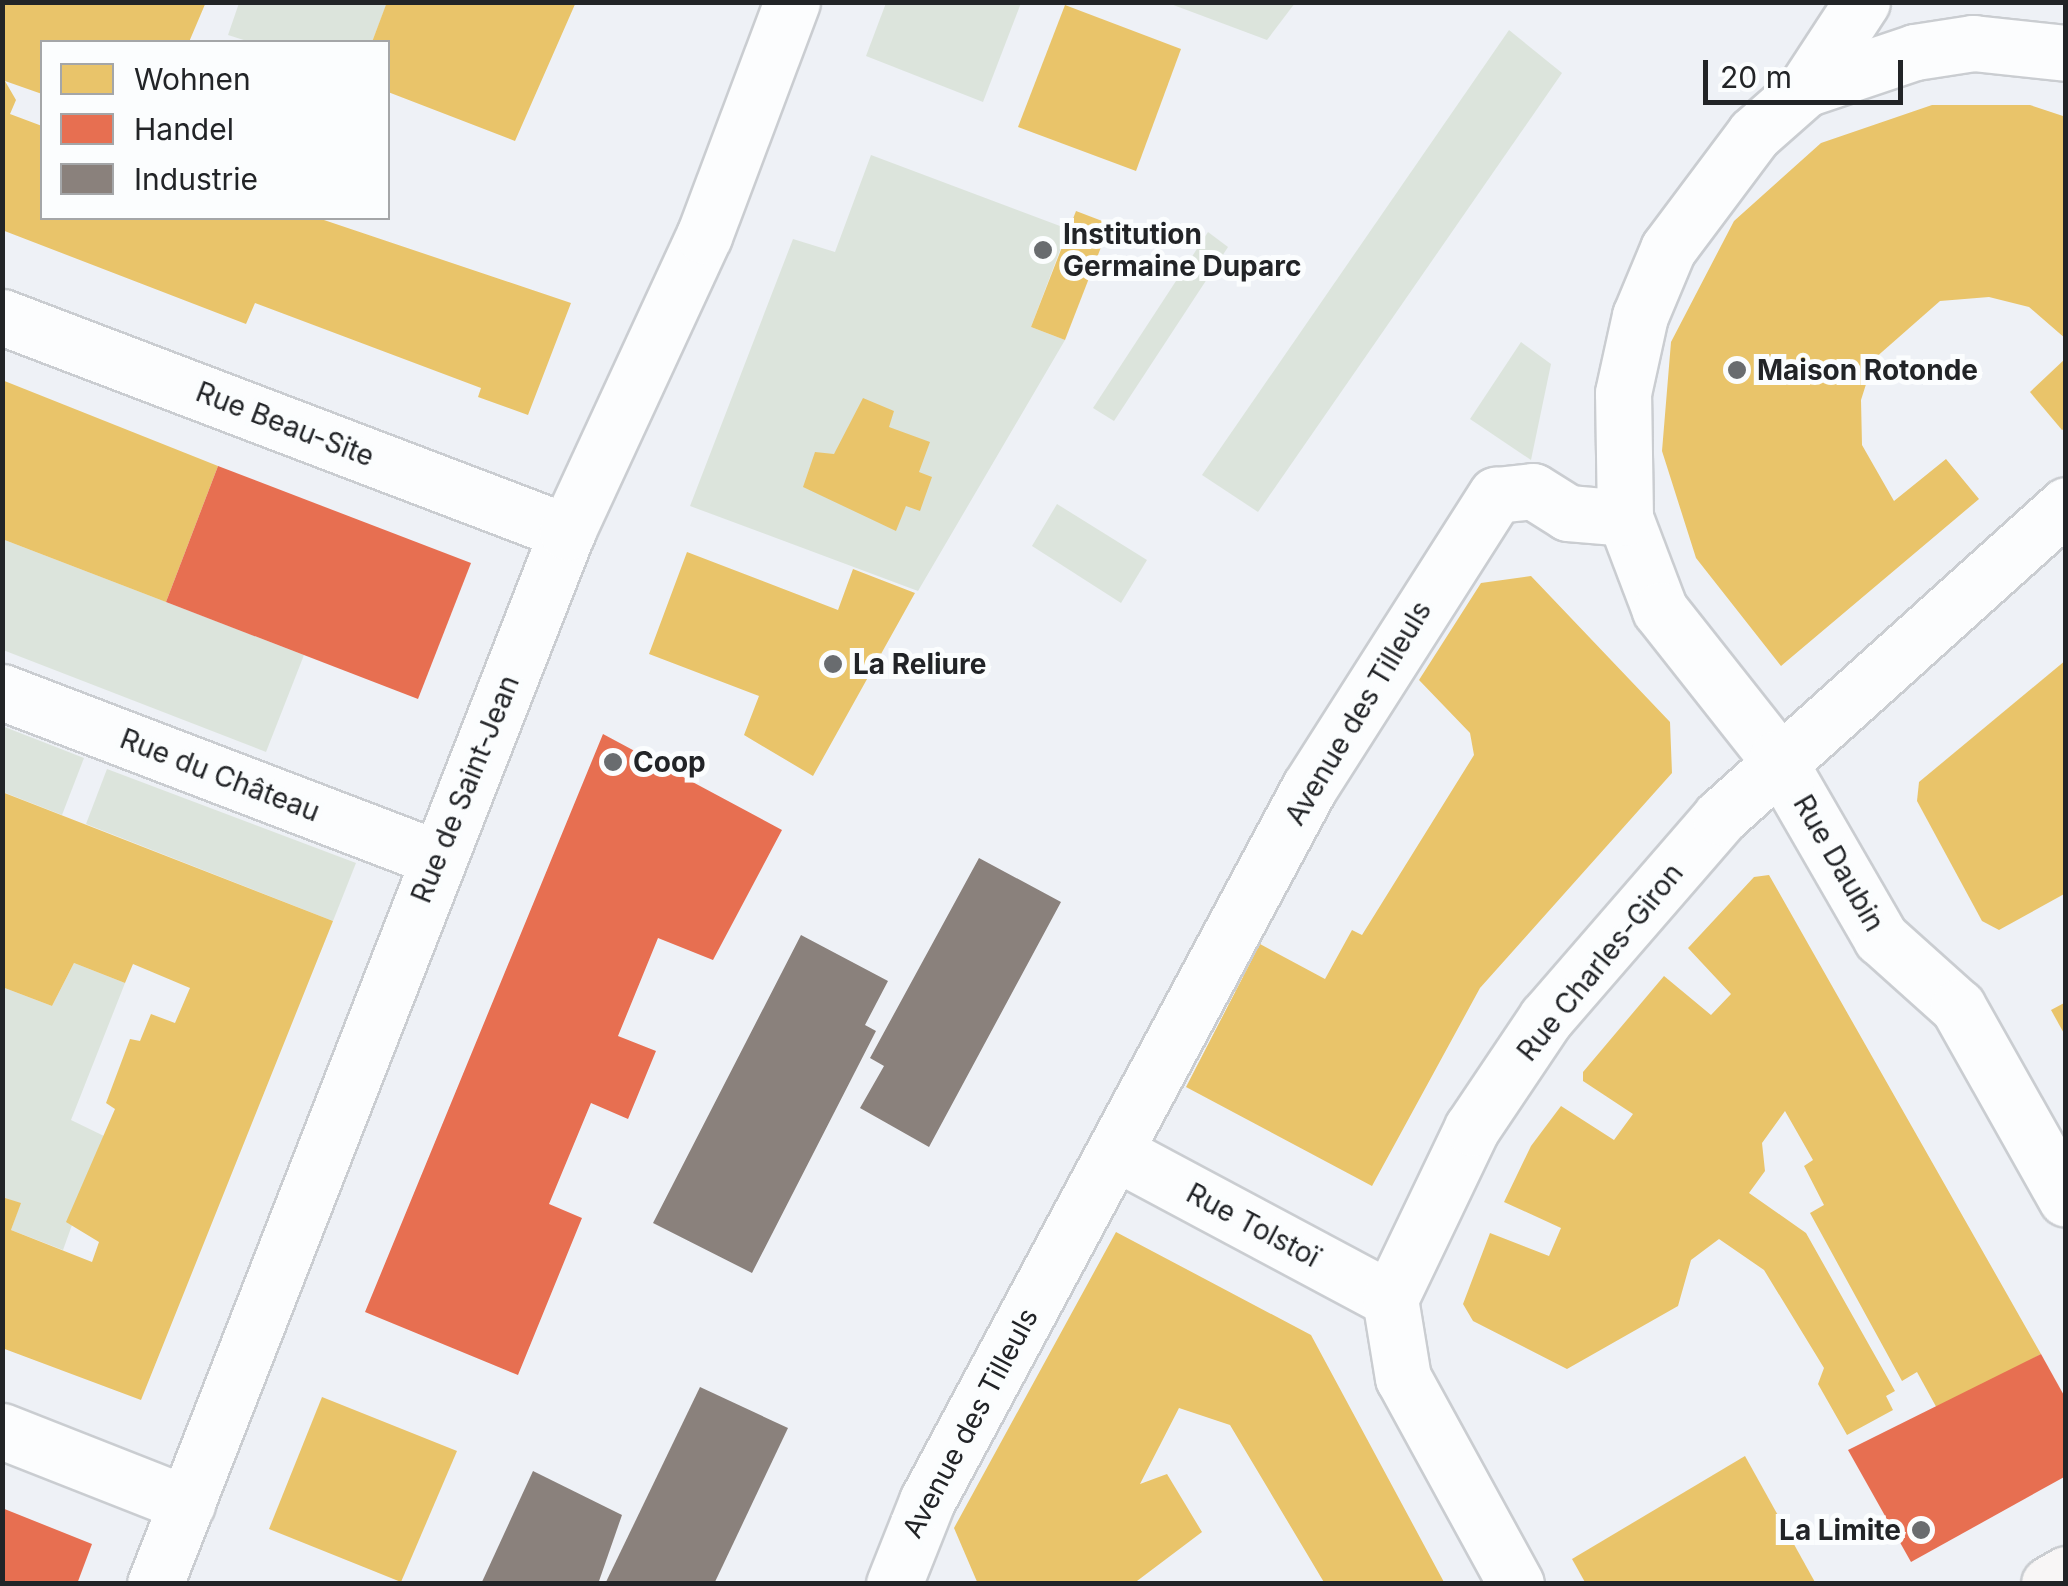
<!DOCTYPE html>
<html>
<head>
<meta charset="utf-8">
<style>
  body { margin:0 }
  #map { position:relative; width:2068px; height:1586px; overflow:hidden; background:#eef1f6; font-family:Inter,sans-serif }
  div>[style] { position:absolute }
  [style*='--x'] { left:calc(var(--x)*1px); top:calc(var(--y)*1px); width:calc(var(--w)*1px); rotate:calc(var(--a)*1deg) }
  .green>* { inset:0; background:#dce4dc }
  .homes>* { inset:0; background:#e9c46a }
  .shops>* { inset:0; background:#e76f51 }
  .industry>* { inset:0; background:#8a817c }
  .roads { filter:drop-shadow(2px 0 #cacdd1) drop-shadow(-2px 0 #cacdd1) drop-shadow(0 2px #cacdd1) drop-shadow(0 -2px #cacdd1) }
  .pedestrian>* { height:55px; margin:-27.5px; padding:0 27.5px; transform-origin:27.5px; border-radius:27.5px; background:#fcfdfe }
  .minor>* { height:55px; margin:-27.5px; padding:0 27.5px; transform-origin:27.5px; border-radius:27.5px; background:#fcfdfe }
  .secondary>* { height:55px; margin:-27.5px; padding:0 27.5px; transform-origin:27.5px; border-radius:27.5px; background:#f8f6f6 }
  .dots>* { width:28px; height:28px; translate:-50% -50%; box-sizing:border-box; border:5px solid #fbfdfe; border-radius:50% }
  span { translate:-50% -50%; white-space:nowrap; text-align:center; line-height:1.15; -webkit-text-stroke:10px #fbfdfe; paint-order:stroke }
  .poi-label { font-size:28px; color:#222427; font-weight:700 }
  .left { translate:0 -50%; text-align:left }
  .right { translate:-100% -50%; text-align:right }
  .street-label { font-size:28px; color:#222427 }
  .frame { position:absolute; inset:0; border:5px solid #222427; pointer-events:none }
  .legend { position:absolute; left:40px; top:40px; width:350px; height:180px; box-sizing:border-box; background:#fbfdfe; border:2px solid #a4a6a8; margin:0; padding:12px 18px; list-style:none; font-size:30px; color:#222427 }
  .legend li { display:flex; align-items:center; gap:20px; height:50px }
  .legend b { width:50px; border:2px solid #a4a6a8 }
  .scale { position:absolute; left:1703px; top:60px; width:200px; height:45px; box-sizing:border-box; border:5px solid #222427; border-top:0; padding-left:12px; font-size:30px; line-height:35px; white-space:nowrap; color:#222427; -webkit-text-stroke:8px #fbfdfe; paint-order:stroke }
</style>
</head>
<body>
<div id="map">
  <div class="green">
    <i style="clip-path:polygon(239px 3px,387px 3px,372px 42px,250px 42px,228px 35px)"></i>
    <i style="clip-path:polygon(886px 3px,1021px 3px,983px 102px,866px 56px)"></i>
    <i style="clip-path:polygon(1168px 3px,1295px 3px,1267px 40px)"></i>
    <i style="clip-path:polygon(1509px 30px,1562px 73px,1258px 512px,1202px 475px)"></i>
    <i style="clip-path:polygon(871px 155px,1068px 229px,1031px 327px,1065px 340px,918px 591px,690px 506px,793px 239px,835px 252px)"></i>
    <i style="clip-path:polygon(1208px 232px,1228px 247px,1114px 421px,1093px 408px)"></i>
    <i style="clip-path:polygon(1521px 342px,1551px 364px,1531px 460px,1470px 419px)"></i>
    <i style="clip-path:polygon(1057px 504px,1147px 560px,1121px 603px,1032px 546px)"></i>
    <i style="clip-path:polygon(2px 539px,304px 655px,266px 752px,3px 650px)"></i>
    <i style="clip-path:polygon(2px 726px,84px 758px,62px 815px,3px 792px)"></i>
    <i style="clip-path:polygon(107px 769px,356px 863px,333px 921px,86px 824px)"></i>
    <i style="clip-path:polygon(74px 963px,125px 983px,71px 1120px,104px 1136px,63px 1250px,11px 1230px,20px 1204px,3px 1197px,2px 987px,52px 1006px)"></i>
  </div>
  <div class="homes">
    <i style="clip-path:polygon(2px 2px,206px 2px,189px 42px,42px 42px,42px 94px,5px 81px,16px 100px,10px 114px,42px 126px,42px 218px,318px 218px,571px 303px,528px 415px,478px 397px,481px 388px,255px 303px,246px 324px,2px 230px)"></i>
    <i style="clip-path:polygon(387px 2px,576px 2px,515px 141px,388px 92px,388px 42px,372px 42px)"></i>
    <i style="clip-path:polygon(1065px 5px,1181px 49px,1136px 171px,1018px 127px)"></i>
    <i style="clip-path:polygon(1932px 105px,2030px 105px,2066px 117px,2066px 339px,2029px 307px,1989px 297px,1940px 301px,1874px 359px,1861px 400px,1862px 445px,1894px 501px,1946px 459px,1979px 499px,1781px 666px,1696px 558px,1662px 451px,1671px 342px,1734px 221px,1821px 143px)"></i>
    <i style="clip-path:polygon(1076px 211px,1110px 224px,1065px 340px,1031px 327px)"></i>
    <i style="clip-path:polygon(2066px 358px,2066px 428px,2062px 430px,2030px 392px)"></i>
    <i style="clip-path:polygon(2px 380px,218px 466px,166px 602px,2px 539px)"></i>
    <i style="clip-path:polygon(863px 398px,894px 411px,889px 427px,930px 442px,919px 472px,932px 477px,920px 511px,906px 506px,896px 531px,803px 487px,815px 452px,834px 454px)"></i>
    <i style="clip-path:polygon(687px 552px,838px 610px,853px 569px,915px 593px,813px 776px,744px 735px,759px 696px,649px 654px)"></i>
    <i style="clip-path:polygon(1531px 576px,1670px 722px,1672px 773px,1480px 988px,1372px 1186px,1186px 1087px,1260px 944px,1325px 979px,1352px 930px,1362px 935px,1474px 755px,1470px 733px,1419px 680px,1481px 583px)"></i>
    <i style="clip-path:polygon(2066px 660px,2066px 893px,1999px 930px,1982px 921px,1917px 801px,1919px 782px)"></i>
    <i style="clip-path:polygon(2px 792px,333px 921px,141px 1400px,2px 1348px,2px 1197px,21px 1203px,11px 1230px,92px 1262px,99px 1242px,66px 1222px,115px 1109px,106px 1103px,130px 1039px,140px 1041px,151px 1014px,175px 1023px,190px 988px,133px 964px,125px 983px,74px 963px,52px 1006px,2px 987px)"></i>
    <i style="clip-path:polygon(1769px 875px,2041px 1354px,1939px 1412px,1917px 1372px,1902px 1381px,1810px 1213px,1824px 1205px,1804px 1166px,1813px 1160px,1785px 1111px,1762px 1143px,1765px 1171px,1749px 1193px,1806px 1233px,1895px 1391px,1886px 1396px,1893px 1410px,1847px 1435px,1818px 1384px,1824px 1368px,1764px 1270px,1719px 1239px,1691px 1260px,1678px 1306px,1567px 1369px,1473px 1321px,1463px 1304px,1490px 1233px,1549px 1256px,1561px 1228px,1504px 1202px,1531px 1146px,1561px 1106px,1614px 1140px,1633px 1114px,1583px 1081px,1583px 1072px,1664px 976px,1711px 1015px,1731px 994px,1688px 948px,1754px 877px)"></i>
    <i style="clip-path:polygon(2066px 1002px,2066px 1037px,2051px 1010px)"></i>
    <i style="clip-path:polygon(1116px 1232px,1311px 1335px,1445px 1584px,1325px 1584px,1230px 1425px,1179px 1408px,1140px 1484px,1167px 1474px,1202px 1532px,1133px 1584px,978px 1584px,954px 1528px)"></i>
    <i style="clip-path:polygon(322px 1397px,457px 1451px,401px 1582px,269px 1529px)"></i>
    <i style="clip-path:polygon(1745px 1456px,1816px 1584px,1586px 1584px,1572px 1559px)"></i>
  </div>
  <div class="shops">
    <i style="clip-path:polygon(218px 466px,471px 563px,418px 699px,166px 602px)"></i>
    <i style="clip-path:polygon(603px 734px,782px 830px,713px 960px,658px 938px,618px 1036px,656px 1051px,628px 1119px,591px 1103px,549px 1204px,582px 1218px,518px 1375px,365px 1312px)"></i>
    <i style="clip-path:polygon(2041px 1354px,2066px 1399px,2066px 1476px,1911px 1562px,1848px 1450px)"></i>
    <i style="clip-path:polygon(2px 1508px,92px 1544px,77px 1584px,2px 1584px)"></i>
  </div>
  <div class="industry">
    <i style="clip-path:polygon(979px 858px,1061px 902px,929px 1147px,860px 1108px,884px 1066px,870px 1058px)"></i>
    <i style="clip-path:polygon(801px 935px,888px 981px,865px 1025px,876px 1031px,752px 1273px,653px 1223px)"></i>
    <i style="clip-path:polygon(700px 1387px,788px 1428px,714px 1584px,605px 1584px)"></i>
    <i style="clip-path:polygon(533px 1471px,622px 1515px,598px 1584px,481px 1584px)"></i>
  </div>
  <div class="roads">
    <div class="pedestrian">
      <i style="--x:1805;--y:89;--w:104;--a:-56.8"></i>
    </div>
    <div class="minor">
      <i style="--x:2;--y:317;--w:605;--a:20.83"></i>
      <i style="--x:1625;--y:518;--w:98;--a:69.2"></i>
      <i style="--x:1660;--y:610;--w:189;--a:51.7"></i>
      <i style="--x:1777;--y:758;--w:208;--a:60"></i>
      <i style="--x:1881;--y:938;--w:103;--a:41.9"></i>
      <i style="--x:1958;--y:1007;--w:220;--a:60.6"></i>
      <i style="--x:2;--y:692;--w:466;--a:20.9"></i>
      <i style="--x:1115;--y:1152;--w:312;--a:28.1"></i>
      <i style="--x:2;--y:1431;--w:199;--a:21.5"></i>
      <i style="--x:155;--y:1584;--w:1130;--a:-68.61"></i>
      <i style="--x:567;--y:532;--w:326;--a:-65.2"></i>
      <i style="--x:704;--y:236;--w:250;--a:-69.4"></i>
      <i style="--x:894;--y:1584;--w:89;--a:-68.3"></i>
      <i style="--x:927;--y:1501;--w:809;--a:-61.82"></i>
      <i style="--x:1309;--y:788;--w:348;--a:-57.5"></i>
      <i style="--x:1496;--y:495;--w:37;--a:-6"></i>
      <i style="--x:1533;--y:491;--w:41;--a:32.2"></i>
      <i style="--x:1568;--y:513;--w:57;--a:5"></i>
      <i style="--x:1625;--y:518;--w:125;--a:-90.9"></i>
      <i style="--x:1623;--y:393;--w:79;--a:-77.6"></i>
      <i style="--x:1640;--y:316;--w:73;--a:-67.3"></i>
      <i style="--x:1668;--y:249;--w:144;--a:-53.2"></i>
      <i style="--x:1754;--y:134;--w:68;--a:-41.4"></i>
      <i style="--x:1805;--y:89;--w:116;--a:-18.6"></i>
      <i style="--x:1915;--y:52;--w:59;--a:-8.8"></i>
      <i style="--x:1973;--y:43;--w:94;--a:6.1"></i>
      <i style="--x:1516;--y:1584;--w:235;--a:-118.7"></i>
      <i style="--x:1403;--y:1378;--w:80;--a:-99.3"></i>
      <i style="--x:1390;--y:1299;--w:190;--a:-64.4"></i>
      <i style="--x:1472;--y:1128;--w:133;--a:-56.1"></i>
      <i style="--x:1546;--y:1018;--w:266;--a:-49.1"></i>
      <i style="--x:1720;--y:817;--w:466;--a:-42"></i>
    </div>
    <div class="secondary">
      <i style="--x:2049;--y:1584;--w:20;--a:-30"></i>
    </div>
  </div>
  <div class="dots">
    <i style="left:1043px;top:250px;background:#696c6f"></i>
    <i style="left:1737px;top:370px;background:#696c6f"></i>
    <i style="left:833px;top:664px;background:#696c6f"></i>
    <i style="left:613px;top:762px;background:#696c6f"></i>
    <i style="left:1921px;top:1530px;background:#696c6f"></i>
  </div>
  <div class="poi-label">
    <span class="left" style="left:1063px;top:250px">Institution<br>Germaine Duparc</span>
    <span class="left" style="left:1757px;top:370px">Maison Rotonde</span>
    <span class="left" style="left:853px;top:664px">La Reliure</span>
    <span class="left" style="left:633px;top:762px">Coop</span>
    <span class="right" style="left:1901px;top:1530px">La Limite</span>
  </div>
  <div class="street-label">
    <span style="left:285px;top:424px;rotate:21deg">Rue Beau-Site</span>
    <span style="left:1358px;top:713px;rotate:-59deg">Avenue des Tilleuls</span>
    <span style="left:220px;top:775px;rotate:21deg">Rue du Château</span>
    <span style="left:465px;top:789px;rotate:-68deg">Rue de Saint-Jean</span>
    <span style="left:1839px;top:863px;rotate:60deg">Rue Daubin</span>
    <span style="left:1600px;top:962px;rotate:-51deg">Rue Charles-Giron</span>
    <span style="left:1253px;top:1225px;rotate:28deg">Rue Tolstoï</span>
    <span style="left:970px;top:1423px;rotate:-62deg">Avenue des Tilleuls</span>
  </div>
  <div class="frame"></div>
  <ul class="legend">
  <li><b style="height:28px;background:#e9c46a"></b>Wohnen</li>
  <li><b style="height:28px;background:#e76f51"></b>Handel</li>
  <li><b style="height:28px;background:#8a817c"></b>Industrie</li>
  </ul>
  <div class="scale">20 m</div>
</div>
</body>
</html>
